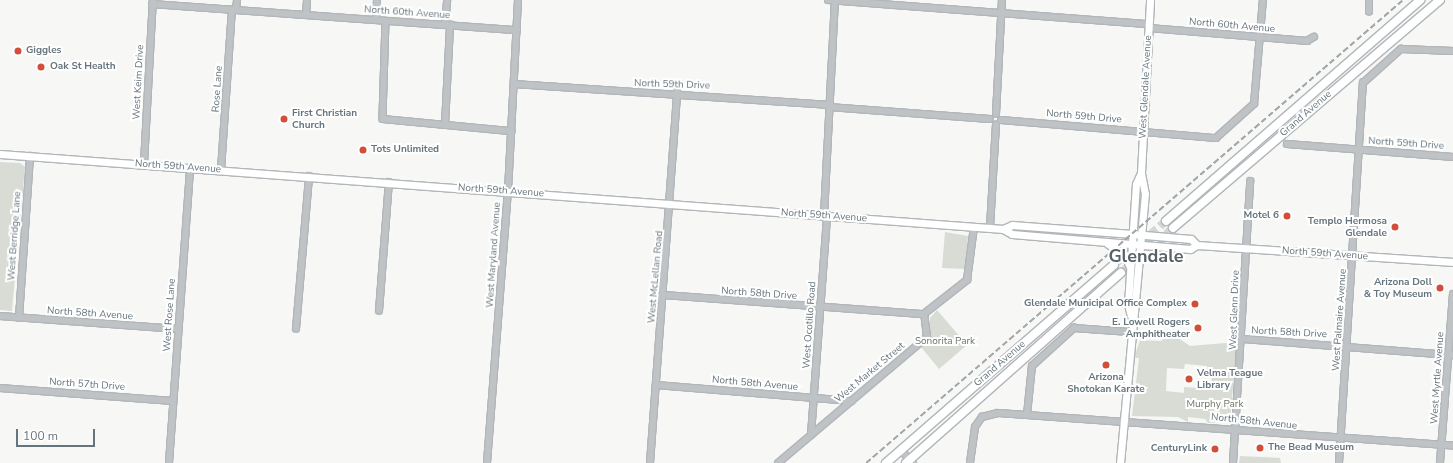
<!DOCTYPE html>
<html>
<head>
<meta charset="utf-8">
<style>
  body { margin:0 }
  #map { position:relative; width:1453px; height:463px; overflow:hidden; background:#f7f7f5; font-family:"Nunito Sans",sans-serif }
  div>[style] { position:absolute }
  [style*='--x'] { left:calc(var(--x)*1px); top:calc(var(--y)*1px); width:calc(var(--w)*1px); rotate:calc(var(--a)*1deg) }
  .green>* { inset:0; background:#d8dcd5 }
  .highway-tunnel>* { height:8px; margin-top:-4px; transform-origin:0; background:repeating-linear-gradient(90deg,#d3d6d7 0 8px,transparent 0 12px) }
  .roads { filter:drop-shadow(1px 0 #b1b6b9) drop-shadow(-1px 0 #b1b6b9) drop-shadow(0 1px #b1b6b9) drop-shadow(0 -1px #b1b6b9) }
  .minor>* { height:5.5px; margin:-2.75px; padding:0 2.75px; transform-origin:2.75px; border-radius:2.75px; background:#bfc3c6 }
  .major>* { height:7px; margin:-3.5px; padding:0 3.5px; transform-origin:3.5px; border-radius:3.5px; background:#fff }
  .highway>* { height:8px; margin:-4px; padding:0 4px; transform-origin:4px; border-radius:4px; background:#fff }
  .rail>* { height:1.5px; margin-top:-0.75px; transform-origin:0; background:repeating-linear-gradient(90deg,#9fa6aa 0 6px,transparent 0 9px) }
  .dots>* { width:11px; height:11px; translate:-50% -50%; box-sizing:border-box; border:2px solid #fff; border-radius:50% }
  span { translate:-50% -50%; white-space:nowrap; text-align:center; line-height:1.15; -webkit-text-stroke:4px #fff; paint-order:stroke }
  .street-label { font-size:10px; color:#66757d }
  .poi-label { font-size:10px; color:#66757d; font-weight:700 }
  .left { translate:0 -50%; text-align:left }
  .right { translate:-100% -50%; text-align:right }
  .park-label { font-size:10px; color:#697664 }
  .town-label { font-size:18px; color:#576369; font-weight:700 }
  .scale { position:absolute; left:16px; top:429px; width:79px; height:18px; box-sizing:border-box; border:2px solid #66757d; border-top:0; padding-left:5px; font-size:12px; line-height:14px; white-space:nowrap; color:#66757d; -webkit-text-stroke:3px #fff; paint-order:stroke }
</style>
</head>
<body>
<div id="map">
  <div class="green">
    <i style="clip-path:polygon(0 162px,20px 163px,25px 167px,12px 311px,0 310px)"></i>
    <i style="clip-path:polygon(945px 232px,968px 236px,966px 269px,942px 268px)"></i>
    <i style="clip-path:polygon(937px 310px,967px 345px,939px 369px,921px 347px,930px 337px,930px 318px)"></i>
    <i style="clip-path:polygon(evenodd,1171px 333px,1190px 346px,1237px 342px,1230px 421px,1208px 423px,1205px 419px,1188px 417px,1188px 422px,1178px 417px,1132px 416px,1139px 358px,1134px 358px,1140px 340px,1161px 341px,1171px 333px,1185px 364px,1207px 366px,1207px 371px,1212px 372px,1211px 389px,1184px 387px,1184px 393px,1166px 391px,1167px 368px,1184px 369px,1185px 364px)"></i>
    <i style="clip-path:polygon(1240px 456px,1280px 458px,1281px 463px,1239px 463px)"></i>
  </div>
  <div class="highway-tunnel">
    <i style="--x:1114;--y:265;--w:68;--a:-40.2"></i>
    <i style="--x:1121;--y:273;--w:69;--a:-40.9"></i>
  </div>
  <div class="roads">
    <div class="minor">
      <i style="--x:828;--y:0;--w:322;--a:4.3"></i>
      <i style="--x:152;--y:4;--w:366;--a:4.1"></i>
      <i style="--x:236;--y:10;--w:10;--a:-84"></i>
      <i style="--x:1369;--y:12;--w:12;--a:-90"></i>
      <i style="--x:306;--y:15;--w:15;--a:-86"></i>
      <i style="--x:376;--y:19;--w:19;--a:-87"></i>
      <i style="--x:386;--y:21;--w:98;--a:91.8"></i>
      <i style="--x:383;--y:119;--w:129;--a:5.4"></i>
      <i style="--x:445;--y:25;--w:25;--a:-85"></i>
      <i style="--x:1149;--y:28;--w:159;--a:4.7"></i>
      <i style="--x:1307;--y:41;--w:8;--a:-30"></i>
      <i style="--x:514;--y:84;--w:317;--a:3.8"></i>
      <i style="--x:829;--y:107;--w:161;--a:4.3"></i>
      <i style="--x:996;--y:114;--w:114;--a:-87"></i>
      <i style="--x:1001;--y:120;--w:216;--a:4.8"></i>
      <i style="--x:1216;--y:138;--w:51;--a:-41.8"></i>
      <i style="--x:1254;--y:104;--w:104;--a:-85.1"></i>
      <i style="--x:445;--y:125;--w:100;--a:-87.1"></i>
      <i style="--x:1287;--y:144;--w:167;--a:4.5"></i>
      <i style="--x:144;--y:164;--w:164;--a:-86.9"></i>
      <i style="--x:221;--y:170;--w:160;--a:-86.1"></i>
      <i style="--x:824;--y:216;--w:216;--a:-87.1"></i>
      <i style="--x:990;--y:228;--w:103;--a:-86.7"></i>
      <i style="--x:664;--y:295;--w:261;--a:4.2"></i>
      <i style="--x:924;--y:314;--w:55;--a:-38.3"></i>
      <i style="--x:967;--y:280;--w:53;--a:-82.5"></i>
      <i style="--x:379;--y:311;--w:129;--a:-85.6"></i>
      <i style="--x:0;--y:316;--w:178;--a:4.2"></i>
      <i style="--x:19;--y:318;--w:162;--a:-86.1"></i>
      <i style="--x:296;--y:329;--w:153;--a:-85.1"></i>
      <i style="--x:1243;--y:339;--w:211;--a:4.4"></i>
      <i style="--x:656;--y:385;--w:196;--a:4.7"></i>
      <i style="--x:0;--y:388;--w:173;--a:4.3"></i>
      <i style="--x:1027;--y:415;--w:49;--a:-84.2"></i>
      <i style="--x:1032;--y:366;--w:57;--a:-42.1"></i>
      <i style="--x:1074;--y:328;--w:56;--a:4.1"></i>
      <i style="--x:811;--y:435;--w:220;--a:-85.8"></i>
      <i style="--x:901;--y:450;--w:18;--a:47"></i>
      <i style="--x:169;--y:463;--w:296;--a:-85.9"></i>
      <i style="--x:487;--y:463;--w:273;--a:-85.6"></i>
      <i style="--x:508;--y:191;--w:191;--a:-87"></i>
      <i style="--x:650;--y:463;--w:371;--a:-85.8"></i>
      <i style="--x:778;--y:463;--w:195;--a:-40.2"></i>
      <i style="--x:927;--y:337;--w:23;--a:-97"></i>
      <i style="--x:970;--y:463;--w:36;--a:-82"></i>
      <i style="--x:975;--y:427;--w:12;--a:-55"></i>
      <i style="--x:982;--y:417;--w:16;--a:-14"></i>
      <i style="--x:998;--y:413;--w:456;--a:4.1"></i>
      <i style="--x:1233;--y:463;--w:282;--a:-86.5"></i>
      <i style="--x:1339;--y:463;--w:381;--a:-86.4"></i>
      <i style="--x:1363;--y:83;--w:51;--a:-41.8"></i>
      <i style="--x:1401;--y:49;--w:52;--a:2.2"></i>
      <i style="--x:1440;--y:463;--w:169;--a:-85.6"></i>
    </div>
    <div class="major">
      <i style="--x:0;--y:154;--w:1006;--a:4.28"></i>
      <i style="--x:1003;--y:229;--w:10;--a:29"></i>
      <i style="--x:1012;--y:234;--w:179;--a:4.8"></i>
      <i style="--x:1190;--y:249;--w:8;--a:-30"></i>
      <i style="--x:1197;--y:245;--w:257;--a:3.8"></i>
      <i style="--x:1003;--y:229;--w:10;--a:-24"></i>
      <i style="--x:1012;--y:225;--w:121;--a:4.3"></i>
      <i style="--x:1133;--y:234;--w:58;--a:4.9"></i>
      <i style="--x:1191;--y:239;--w:8;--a:45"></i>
      <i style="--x:1108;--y:244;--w:19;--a:32"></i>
      <i style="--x:1124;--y:254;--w:14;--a:65"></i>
      <i style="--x:1131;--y:316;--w:12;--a:-104"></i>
      <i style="--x:1128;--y:304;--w:120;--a:-86.2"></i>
      <i style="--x:1136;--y:184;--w:12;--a:-66"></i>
      <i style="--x:1141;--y:173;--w:173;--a:-87"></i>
      <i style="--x:1120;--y:463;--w:270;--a:-84.7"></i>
      <i style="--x:1145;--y:194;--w:21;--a:-101"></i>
    </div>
    <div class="highway">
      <i style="--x:1166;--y:221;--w:337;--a:-41"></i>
      <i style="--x:1173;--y:228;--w:351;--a:-40.5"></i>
      <i style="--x:886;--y:463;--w:302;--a:-41"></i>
      <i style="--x:906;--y:463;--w:287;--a:-41.5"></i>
    </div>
  </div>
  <div class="rail">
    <i style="--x:866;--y:463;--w:709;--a:-40.77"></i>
  </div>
  <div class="dots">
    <i style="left:18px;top:51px;background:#d14e3b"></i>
    <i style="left:41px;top:67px;background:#d14e3b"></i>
    <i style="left:284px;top:119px;background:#d14e3b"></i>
    <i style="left:363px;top:150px;background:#d14e3b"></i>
    <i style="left:1287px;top:216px;background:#d14e3b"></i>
    <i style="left:1395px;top:227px;background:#d14e3b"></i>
    <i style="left:1440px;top:288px;background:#d14e3b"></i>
    <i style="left:1195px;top:304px;background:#d14e3b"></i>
    <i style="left:1198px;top:328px;background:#d14e3b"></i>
    <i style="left:1106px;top:365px;background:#d14e3b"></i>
    <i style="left:1189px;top:379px;background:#d14e3b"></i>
    <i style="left:1260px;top:448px;background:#d14e3b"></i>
    <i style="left:1215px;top:449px;background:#d14e3b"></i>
  </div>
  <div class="street-label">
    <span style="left:407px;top:13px;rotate:4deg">North 60th Avenue</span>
    <span style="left:1232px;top:26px;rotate:5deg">North 60th Avenue</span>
    <span style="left:139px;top:82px;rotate:-87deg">West Keim Drive</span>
    <span style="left:672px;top:85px;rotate:2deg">North 59th Drive</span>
    <span style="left:1146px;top:87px;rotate:-87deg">West Glendale Avenue</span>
    <span style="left:218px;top:89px;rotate:-86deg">Rose Lane</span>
    <span style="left:1306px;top:114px;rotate:-41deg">Grand Avenue</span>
    <span style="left:1084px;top:117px;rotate:5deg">North 59th Drive</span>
    <span style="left:1406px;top:144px;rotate:4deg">North 59th Drive</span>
    <span style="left:178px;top:167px;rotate:4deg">North 59th Avenue</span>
    <span style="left:501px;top:191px;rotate:4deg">North 59th Avenue</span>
    <span style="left:824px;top:216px;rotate:4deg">North 59th Avenue</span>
    <span style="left:15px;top:236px;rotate:-86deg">West Berridge Lane</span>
    <span style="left:1325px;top:254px;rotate:4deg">North 59th Avenue</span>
    <span style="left:494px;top:255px;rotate:-86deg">West Maryland Avenue</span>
    <span style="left:656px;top:277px;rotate:-85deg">West McLellan Road</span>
    <span style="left:759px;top:294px;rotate:4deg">North 58th Drive</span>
    <span style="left:1235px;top:310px;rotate:-88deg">West Glenn Drive</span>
    <span style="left:90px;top:314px;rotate:4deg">North 58th Avenue</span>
    <span style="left:170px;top:315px;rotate:-86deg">West Rose Lane</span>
    <span style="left:1340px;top:320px;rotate:-86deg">West Palmaire Avenue</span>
    <span style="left:810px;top:325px;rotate:-86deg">West Ocotillo Road</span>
    <span style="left:1289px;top:333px;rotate:3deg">North 58th Drive</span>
    <span style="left:1000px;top:364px;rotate:-41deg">Grand Avenue</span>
    <span style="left:870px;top:373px;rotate:-40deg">West Market Street</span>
    <span style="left:1438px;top:378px;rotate:-86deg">West Myrtle Avenue</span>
    <span style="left:755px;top:384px;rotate:5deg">North 58th Avenue</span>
    <span style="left:87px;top:385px;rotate:4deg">North 57th Drive</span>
    <span style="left:1254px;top:422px;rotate:6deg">North 58th Avenue</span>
  </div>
  <div class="poi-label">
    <span class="left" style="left:26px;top:51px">Giggles</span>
    <span class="left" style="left:50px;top:67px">Oak St Health</span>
    <span class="left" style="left:292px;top:119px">First Christian<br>Church</span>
    <span class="left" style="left:371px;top:150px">Tots Unlimited</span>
    <span class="right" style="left:1279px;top:216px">Motel 6</span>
    <span class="right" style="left:1387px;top:227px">Templo Hermosa<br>Glendale</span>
    <span class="right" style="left:1432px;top:288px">Arizona Doll<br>&amp; Toy Museum</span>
    <span class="right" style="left:1187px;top:304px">Glendale Municipal Office Complex</span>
    <span class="right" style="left:1190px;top:328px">E. Lowell Rogers<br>Amphitheater</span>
    <span class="left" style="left:1197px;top:379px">Velma Teague<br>Library</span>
    <span style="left:1106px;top:383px">Arizona<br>Shotokan Karate</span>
    <span class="left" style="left:1268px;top:448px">The Bead Museum</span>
    <span class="right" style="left:1207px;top:449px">CenturyLink</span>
  </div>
  <div class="park-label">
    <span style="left:945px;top:342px">Sonorita Park</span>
    <span style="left:1215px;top:405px">Murphy Park</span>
  </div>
  <div class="town-label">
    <span style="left:1146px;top:256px">Glendale</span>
  </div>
  <div class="scale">100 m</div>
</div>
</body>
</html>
